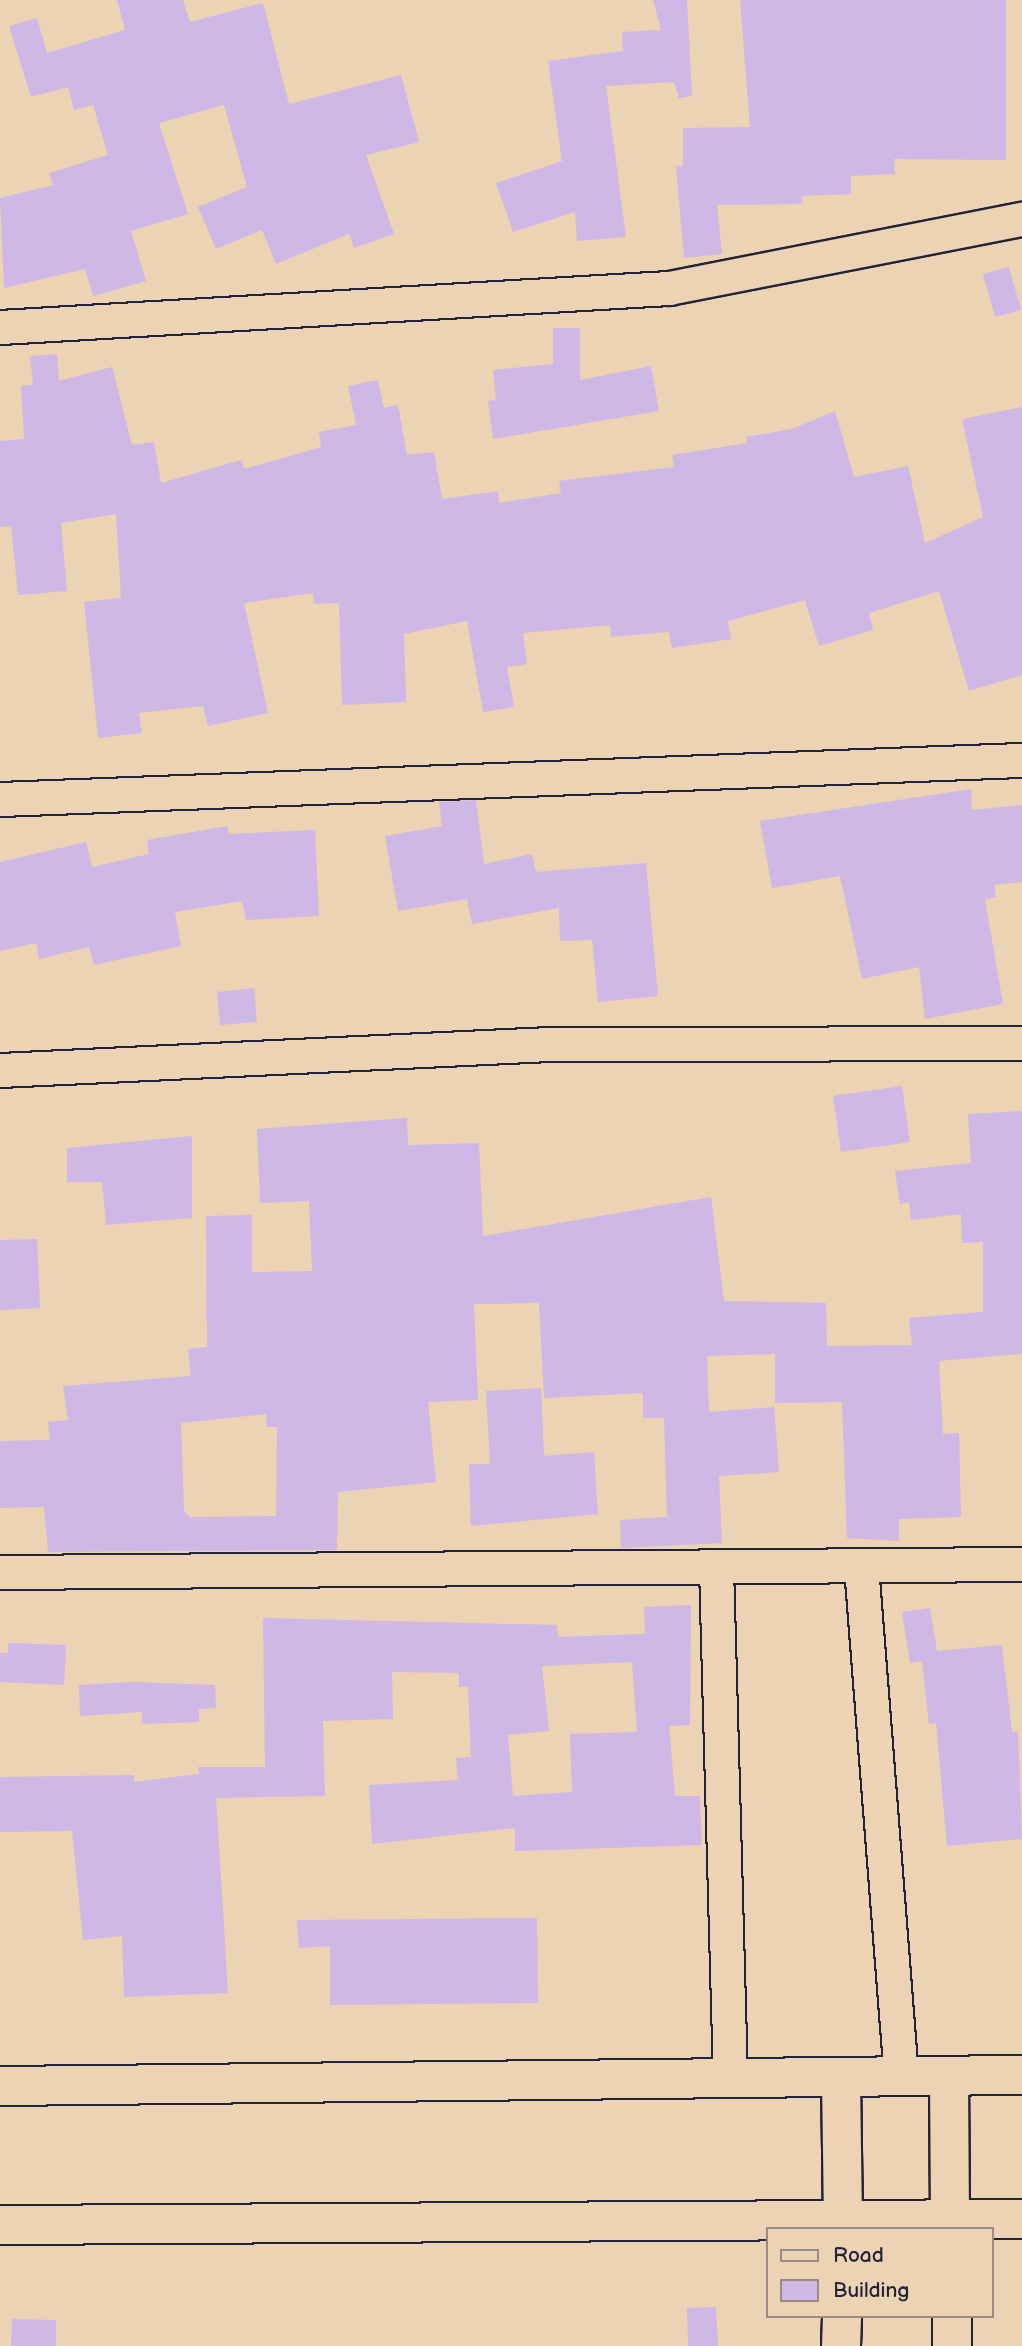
<!DOCTYPE html>
<html>
<head>
<meta charset="utf-8">
<style>
  body { margin:0 }
  #map { position:relative; width:1022px; height:2346px; overflow:hidden; background:#ebd3b3; font-family:"Balsamiq Sans",sans-serif }
  div>[style] { position:absolute }
  [style*='--x'] { left:calc(var(--x)*1px); top:calc(var(--y)*1px); width:calc(var(--w)*1px); rotate:calc(var(--a)*1deg) }
  .building>* { inset:0; background:#cfb7e6 }
  .roads { filter:drop-shadow(2px 0 #22223b) drop-shadow(-2px 0 #22223b) drop-shadow(0 2px #22223b) drop-shadow(0 -2px #22223b) }
  .minor>* { height:33px; margin:-16.5px; padding:0 16.5px; transform-origin:16.5px; border-radius:16.5px; background:#ebd3b3 }
  .secondary>* { height:38px; margin:-19px; padding:0 19px; transform-origin:19px; border-radius:19px; background:#ebd3b3 }
  span { translate:-50% -50%; white-space:nowrap; text-align:center; line-height:1.15; -webkit-text-stroke:5px #ebd3b3; paint-order:stroke }
  .legend { position:absolute; left:766px; top:2227px; width:228px; height:91px; box-sizing:border-box; background:#ebd3b3; border:2px solid #9b8c83; margin:0; padding:9px 12px; list-style:none; font-size:21px; color:#22223b }
  .legend li { display:flex; align-items:center; gap:14px; height:35px }
  .legend b { width:35px; border:2px solid #9b8c83 }
</style>
</head>
<body>
<div id="map">
  <div class="building">
    <i style="clip-path:polygon(117px 0,183px 0,190px 22px,263px 3px,289px 104px,401px 75px,419px 142px,366px 155px,394px 234px,354px 248px,349px 234px,276px 264px,262px 230px,216px 249px,198px 207px,247px 187px,224px 105px,159px 123px,188px 214px,131px 231px,146px 281px,93px 296px,85px 269px,4px 288px,0 198px,53px 185px,49px 173px,108px 155px,93px 105px,74px 110px,68px 87px,31px 97px,9px 26px,37px 18px,47px 53px,125px 30px)"></i>
    <i style="clip-path:polygon(653px 0,687px 0,692px 96px,679px 98px,674px 82px,606px 86px,626px 237px,577px 241px,575px 212px,513px 232px,496px 183px,562px 161px,548px 61px,623px 51px,622px 32px,661px 30px)"></i>
    <i style="clip-path:polygon(740px 0,1006px 0,1006px 160px,894px 159px,895px 174px,851px 176px,851px 194px,802px 196px,802px 204px,717px 205px,722px 254px,684px 258px,676px 166px,683px 166px,683px 128px,750px 127px)"></i>
    <i style="clip-path:polygon(1009px 267px,1021px 310px,995px 317px,983px 274px)"></i>
    <i style="clip-path:polygon(553px 328px,580px 328px,580px 380px,651px 366px,659px 411px,493px 439px,488px 401px,496px 400px,493px 370px,553px 364px)"></i>
    <i style="clip-path:polygon(57px 354px,59px 381px,112px 367px,132px 445px,154px 442px,161px 483px,241px 460px,244px 469px,321px 447px,319px 432px,356px 425px,348px 386px,378px 380px,384px 408px,398px 405px,407px 455px,434px 452px,442px 499px,498px 491px,499px 503px,561px 493px,559px 481px,674px 467px,672px 455px,747px 443px,746px 437px,792px 429px,835px 411px,854px 477px,908px 466px,925px 543px,983px 517px,962px 419px,1022px 407px,1022px 675px,969px 691px,939px 591px,869px 613px,873px 630px,819px 646px,805px 600px,728px 621px,731px 639px,672px 648px,669px 632px,611px 637px,610px 625px,523px 633px,527px 664px,507px 667px,514px 707px,483px 712px,467px 621px,404px 634px,406px 702px,342px 705px,339px 603px,314px 604px,313px 593px,244px 603px,268px 713px,208px 726px,203px 706px,139px 713px,142px 733px,98px 738px,84px 602px,121px 598px,116px 514px,61px 523px,67px 591px,18px 595px,11px 526px,0 527px,0 441px,24px 439px,21px 386px,33px 385px,30px 356px)"></i>
    <i style="clip-path:polygon(971px 789px,972px 810px,1022px 805px,1022px 882px,994px 885px,996px 897px,985px 900px,1003px 1004px,925px 1019px,919px 967px,862px 979px,840px 876px,772px 888px,760px 821px)"></i>
    <i style="clip-path:polygon(476px 800px,484px 864px,532px 854px,536px 872px,646px 863px,658px 996px,598px 1002px,592px 940px,560px 941px,559px 908px,472px 924px,467px 899px,398px 911px,385px 836px,442px 826px,439px 802px)"></i>
    <i style="clip-path:polygon(227px 826px,229px 834px,315px 830px,319px 916px,246px 920px,242px 901px,175px 912px,181px 946px,94px 965px,89px 947px,39px 959px,36px 943px,0 951px,0 862px,86px 842px,92px 867px,149px 854px,147px 840px)"></i>
    <i style="clip-path:polygon(254px 988px,257px 1022px,220px 1025px,217px 992px)"></i>
    <i style="clip-path:polygon(902px 1086px,910px 1142px,841px 1152px,833px 1096px)"></i>
    <i style="clip-path:polygon(evenodd,1022px 1111px,1022px 1354px,939px 1361px,943px 1434px,959px 1433px,961px 1517px,899px 1519px,899px 1541px,847px 1538px,842px 1402px,775px 1403px,775px 1354px,707px 1356px,709px 1412px,774px 1407px,779px 1472px,719px 1476px,722px 1543px,621px 1548px,620px 1520px,667px 1517px,664px 1418px,643px 1418px,643px 1393px,544px 1398px,539px 1303px,474px 1304px,478px 1400px,428px 1402px,436px 1482px,338px 1492px,337px 1550px,48px 1552px,44px 1507px,0 1508px,0 1441px,50px 1440px,48px 1422px,68px 1420px,63px 1386px,191px 1376px,188px 1349px,207px 1347px,206px 1216px,252px 1215px,252px 1272px,312px 1271px,309px 1201px,260px 1203px,257px 1129px,407px 1118px,408px 1145px,479px 1143px,483px 1236px,711px 1197px,724px 1301px,826px 1303px,827px 1346px,912px 1345px,909px 1318px,983px 1312px,983px 1242px,962px 1243px,961px 1214px,911px 1220px,909px 1202px,900px 1204px,895px 1171px,971px 1163px,968px 1114px,1022px 1111px,266px 1414px,267px 1427px,277px 1427px,276px 1516px,190px 1517px,184px 1511px,181px 1423px,266px 1414px)"></i>
    <i style="clip-path:polygon(192px 1136px,192px 1218px,106px 1225px,102px 1182px,67px 1182px,67px 1148px)"></i>
    <i style="clip-path:polygon(37px 1239px,40px 1308px,0 1310px,0 1240px)"></i>
    <i style="clip-path:polygon(541px 1388px,544px 1456px,594px 1452px,598px 1514px,471px 1526px,469px 1464px,490px 1464px,486px 1391px)"></i>
    <i style="clip-path:polygon(evenodd,691px 1605px,690px 1725px,669px 1726px,675px 1796px,700px 1796px,702px 1845px,515px 1851px,515px 1828px,372px 1844px,369px 1785px,458px 1780px,456px 1758px,471px 1757px,468px 1687px,459px 1687px,459px 1673px,392px 1672px,393px 1719px,323px 1721px,325px 1796px,216px 1798px,228px 1993px,124px 1997px,122px 1936px,83px 1940px,72px 1831px,0 1832px,0 1777px,134px 1775px,134px 1782px,199px 1774px,198px 1767px,265px 1767px,263px 1618px,557px 1625px,558px 1637px,645px 1634px,644px 1607px,691px 1605px,632px 1662px,637px 1732px,570px 1734px,572px 1792px,513px 1796px,508px 1735px,549px 1731px,542px 1666px,632px 1662px)"></i>
    <i style="clip-path:polygon(930px 1608px,937px 1651px,1002px 1645px,1012px 1732px,1018px 1731px,1022px 1839px,947px 1846px,936px 1723px,929px 1724px,922px 1661px,910px 1663px,902px 1612px)"></i>
    <i style="clip-path:polygon(8px 1643px,66px 1645px,64px 1685px,0 1682px,0 1653px,8px 1653px)"></i>
    <i style="clip-path:polygon(132px 1682px,215px 1685px,216px 1708px,199px 1709px,199px 1722px,142px 1724px,142px 1712px,80px 1716px,79px 1685px)"></i>
    <i style="clip-path:polygon(537px 1918px,538px 2003px,330px 2005px,330px 1946px,299px 1948px,297px 1920px)"></i>
    <i style="clip-path:polygon(716px 2307px,718px 2346px,688px 2346px,687px 2308px)"></i>
    <i style="clip-path:polygon(12px 2319px,56px 2320px,56px 2346px,11px 2346px)"></i>
  </div>
  <div class="roads">
    <div class="minor">
      <i style="--x:0;--y:327;--w:670;--a:-3.34"></i>
      <i style="--x:669;--y:288;--w:360;--a:-11.1"></i>
      <i style="--x:0;--y:799;--w:1023;--a:-2.19"></i>
      <i style="--x:0;--y:1070;--w:550;--a:-2.71"></i>
      <i style="--x:549;--y:1044;--w:473;--a:-0.1"></i>
      <i style="--x:861;--y:1566;--w:513;--a:85.52"></i>
      <i style="--x:716;--y:1567;--w:512;--a:88.43"></i>
      <i style="--x:0;--y:1572;--w:1022;--a:-0.45"></i>
    </div>
    <div class="secondary">
      <i style="--x:949;--y:2076;--w:153;--a:89.6"></i>
      <i style="--x:841;--y:2078;--w:151;--a:89.2"></i>
      <i style="--x:0;--y:2086;--w:1022;--a:-0.62"></i>
      <i style="--x:0;--y:2225;--w:1022;--a:-0.34"></i>
      <i style="--x:952;--y:2316;--w:30;--a:90"></i>
      <i style="--x:841;--y:2346;--w:30;--a:-88"></i>
    </div>
  </div>
  <ul class="legend">
  <li><b style="height:9px;background:#ebd3b3"></b>Road</li>
  <li><b style="height:19px;background:#cfb7e6"></b>Building</li>
  </ul>
</div>
</body>
</html>
